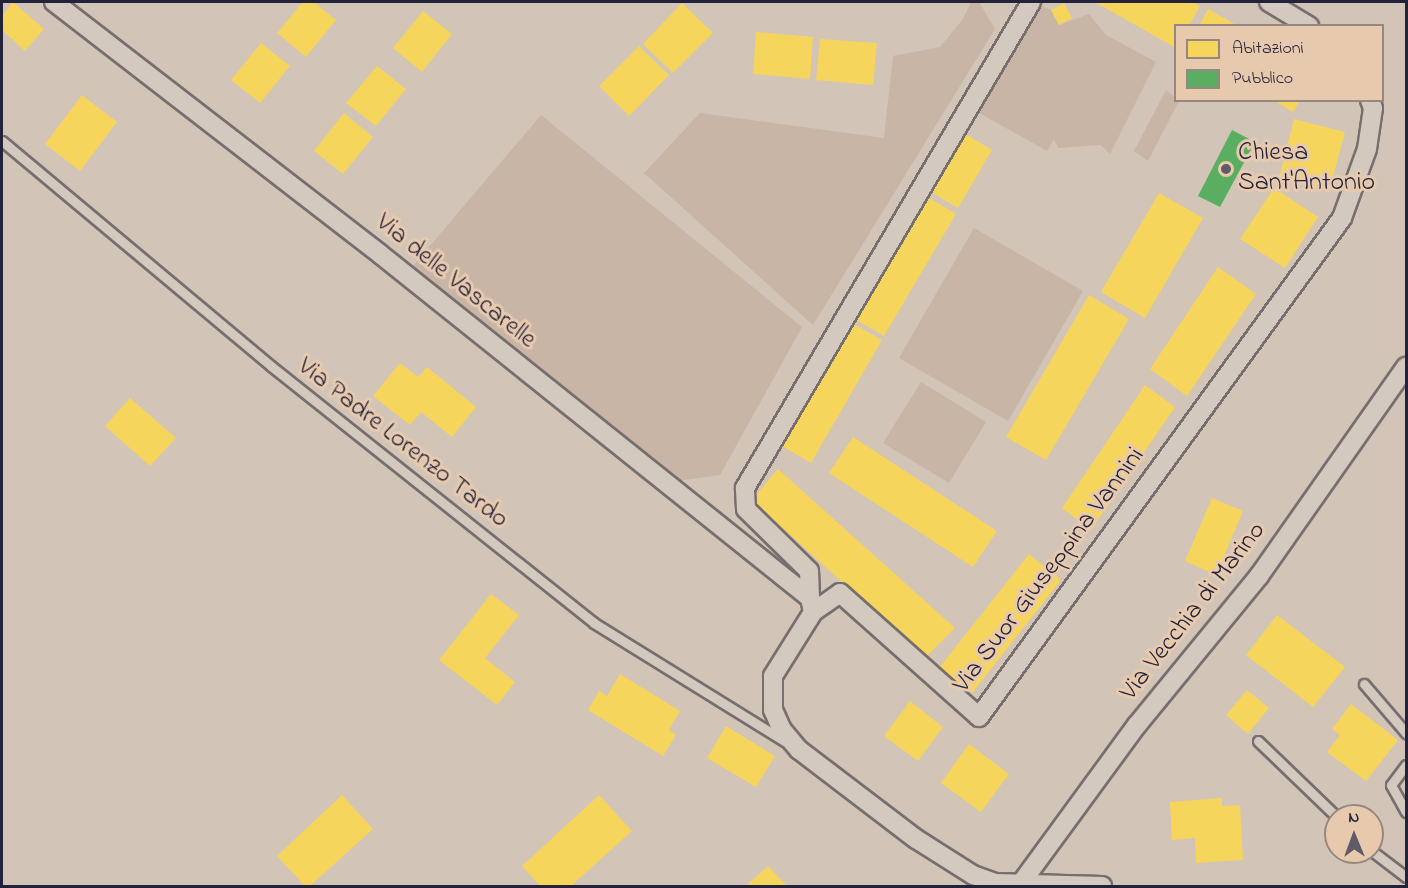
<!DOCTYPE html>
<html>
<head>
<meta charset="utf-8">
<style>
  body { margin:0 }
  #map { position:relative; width:1408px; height:888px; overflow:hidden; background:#d2c4b6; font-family:"Indie Flower",sans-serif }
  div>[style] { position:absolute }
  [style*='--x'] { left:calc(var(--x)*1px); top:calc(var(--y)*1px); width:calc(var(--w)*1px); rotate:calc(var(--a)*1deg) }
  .green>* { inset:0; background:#c8b5a5 }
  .homes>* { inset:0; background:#f6d55c }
  .public>* { inset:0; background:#5aae61 }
  .roads { filter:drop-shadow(2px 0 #766f6e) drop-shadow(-2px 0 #766f6e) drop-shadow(0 2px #766f6e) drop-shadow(0 -2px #766f6e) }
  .service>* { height:9px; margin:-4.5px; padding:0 4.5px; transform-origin:4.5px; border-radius:4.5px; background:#d4c9bf }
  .minor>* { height:18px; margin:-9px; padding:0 9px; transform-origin:9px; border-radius:9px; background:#d4c9bf }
  .dots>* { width:16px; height:16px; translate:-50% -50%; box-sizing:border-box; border:3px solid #e7caae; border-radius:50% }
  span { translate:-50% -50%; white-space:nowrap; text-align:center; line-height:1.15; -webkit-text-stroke:6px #e7caae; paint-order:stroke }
  .poi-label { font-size:26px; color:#22223b }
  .left { translate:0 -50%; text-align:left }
  .street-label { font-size:26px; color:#22223b }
  .frame { position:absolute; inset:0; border:3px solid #22223b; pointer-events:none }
  .legend { position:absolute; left:1174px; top:24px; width:210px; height:78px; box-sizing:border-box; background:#e7caae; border:2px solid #988780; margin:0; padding:8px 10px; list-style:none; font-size:18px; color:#22223b }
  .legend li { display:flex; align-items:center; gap:12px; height:30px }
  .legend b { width:30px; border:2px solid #988780 }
  .north { position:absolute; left:1324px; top:804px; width:60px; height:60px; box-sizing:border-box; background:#e7caae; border:2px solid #988780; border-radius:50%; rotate:359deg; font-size:16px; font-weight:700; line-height:24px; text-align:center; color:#22223b }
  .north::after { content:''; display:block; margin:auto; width:21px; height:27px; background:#605b66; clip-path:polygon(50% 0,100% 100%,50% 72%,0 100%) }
</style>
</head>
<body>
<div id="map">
  <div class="green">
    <i style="clip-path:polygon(971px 2px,979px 2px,995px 29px,813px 325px,644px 173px,700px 113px,884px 138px,893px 56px,940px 47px,963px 19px)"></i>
    <i style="clip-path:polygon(1035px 4px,1051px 10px,1059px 25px,1089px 14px,1106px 35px,1156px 62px,1110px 154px,1101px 145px,1058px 148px,1054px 139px,1047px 151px,974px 110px)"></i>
    <i style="clip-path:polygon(1166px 90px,1179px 101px,1148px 161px,1134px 151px)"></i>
    <i style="clip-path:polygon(541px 115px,802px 327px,720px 475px,669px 482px,412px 267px)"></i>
    <i style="clip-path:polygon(974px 228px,1083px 291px,1008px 421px,899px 358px)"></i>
    <i style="clip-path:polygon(921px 382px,986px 422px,949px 483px,883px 443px)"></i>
  </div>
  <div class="homes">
    <i style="clip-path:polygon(13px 2px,44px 29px,25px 51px,2px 30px,2px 15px)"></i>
    <i style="clip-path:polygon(303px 2px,314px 2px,336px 20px,306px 57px,277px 33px)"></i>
    <i style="clip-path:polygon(1095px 2px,1192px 2px,1200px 6px,1189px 26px,1176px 26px,1176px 48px)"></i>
    <i style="clip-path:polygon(682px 3px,713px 33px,673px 73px,643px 44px)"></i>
    <i style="clip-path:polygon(1064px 3px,1072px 18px,1059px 25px,1051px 10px)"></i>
    <i style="clip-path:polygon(1208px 9px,1238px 26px,1199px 26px)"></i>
    <i style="clip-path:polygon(423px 11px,452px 34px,422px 72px,393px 48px)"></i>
    <i style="clip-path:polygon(756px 32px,813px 37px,810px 79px,753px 74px)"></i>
    <i style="clip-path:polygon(820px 39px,877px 43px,873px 85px,816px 80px)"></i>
    <i style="clip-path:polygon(261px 43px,290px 66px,260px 103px,231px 80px)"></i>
    <i style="clip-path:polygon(639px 46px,669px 75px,629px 116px,599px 86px)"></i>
    <i style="clip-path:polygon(377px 66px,406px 89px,376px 126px,346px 103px)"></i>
    <i style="clip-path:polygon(82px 95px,117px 122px,80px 171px,45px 144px)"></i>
    <i style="clip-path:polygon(1273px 100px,1300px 100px,1293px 112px)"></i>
    <i style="clip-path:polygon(344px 113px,373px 137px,343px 174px,314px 151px)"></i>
    <i style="clip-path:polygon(1294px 119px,1345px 132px,1329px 191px,1279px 178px)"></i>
    <i style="clip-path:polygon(959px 130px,992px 150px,958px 208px,924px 188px)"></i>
    <i style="clip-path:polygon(1274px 188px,1318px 217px,1285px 268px,1240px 239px)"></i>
    <i style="clip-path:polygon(921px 193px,956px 214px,884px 336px,849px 316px)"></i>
    <i style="clip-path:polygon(1159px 193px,1203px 218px,1145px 318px,1101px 292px)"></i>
    <i style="clip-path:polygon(1218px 267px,1256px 294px,1187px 396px,1150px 369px)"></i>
    <i style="clip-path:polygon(1089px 295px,1129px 319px,1046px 460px,1006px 437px)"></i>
    <i style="clip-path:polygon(847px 320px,882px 340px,811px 463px,775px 442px)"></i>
    <i style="clip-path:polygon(400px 363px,418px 377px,427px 367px,476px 407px,452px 437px,421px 412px,410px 425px,373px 396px)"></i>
    <i style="clip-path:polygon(1145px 385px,1175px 407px,1091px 530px,1062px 508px)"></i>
    <i style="clip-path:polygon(130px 398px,176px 438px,150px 466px,105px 426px)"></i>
    <i style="clip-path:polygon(853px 437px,997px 531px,973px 567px,829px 473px)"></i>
    <i style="clip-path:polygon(778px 469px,955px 628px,925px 658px,752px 500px)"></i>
    <i style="clip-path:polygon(1212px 498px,1243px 511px,1216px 575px,1185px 561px)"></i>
    <i style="clip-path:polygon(1029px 554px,1061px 580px,972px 693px,939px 668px)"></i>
    <i style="clip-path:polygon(491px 594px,519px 615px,485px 658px,515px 682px,497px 705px,439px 660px)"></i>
    <i style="clip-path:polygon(1277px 615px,1345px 667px,1313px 707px,1246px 655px)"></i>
    <i style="clip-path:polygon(620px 674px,680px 711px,669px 730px,676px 735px,663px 756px,588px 710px,599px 691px,607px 696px)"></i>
    <i style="clip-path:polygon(1247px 690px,1269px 708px,1248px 734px,1226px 715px)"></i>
    <i style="clip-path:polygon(910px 701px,943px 727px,918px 761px,884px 736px)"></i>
    <i style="clip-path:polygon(1351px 704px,1398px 740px,1366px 781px,1327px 752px,1340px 735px,1332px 729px)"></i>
    <i style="clip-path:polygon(726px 726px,775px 756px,756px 787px,707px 758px)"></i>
    <i style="clip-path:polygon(969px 744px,1009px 774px,981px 812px,941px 783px)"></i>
    <i style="clip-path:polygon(342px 795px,373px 829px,310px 886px,305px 886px,277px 856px)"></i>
    <i style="clip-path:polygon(599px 795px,632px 831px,571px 886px,540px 886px,522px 866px)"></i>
    <i style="clip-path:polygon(1222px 798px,1222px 806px,1240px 805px,1243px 860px,1196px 863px,1195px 838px,1172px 840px,1170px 802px)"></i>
    <i style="clip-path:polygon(768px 866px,787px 886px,746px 886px)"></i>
  </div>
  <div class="public">
    <i style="clip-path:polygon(1232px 130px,1255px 142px,1220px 207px,1198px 196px)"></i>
  </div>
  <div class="roads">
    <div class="service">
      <i style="--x:2;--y:141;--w:351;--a:39.9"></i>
      <i style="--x:271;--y:366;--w:413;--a:38.5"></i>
      <i style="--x:594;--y:623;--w:224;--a:31.8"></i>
      <i style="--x:1364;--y:684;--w:65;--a:49.4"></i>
      <i style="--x:1258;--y:741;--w:108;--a:43.9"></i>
      <i style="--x:1406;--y:765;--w:25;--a:127"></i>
      <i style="--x:1391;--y:785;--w:31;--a:61"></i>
      <i style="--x:1372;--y:851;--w:43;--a:37.4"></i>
    </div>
    <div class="minor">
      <i style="--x:54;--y:2;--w:412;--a:37.7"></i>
      <i style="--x:380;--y:254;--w:551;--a:38.66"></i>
      <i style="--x:810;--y:598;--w:14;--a:78"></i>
      <i style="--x:1269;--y:2;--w:47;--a:31"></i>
      <i style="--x:810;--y:598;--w:27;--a:-92"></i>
      <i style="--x:809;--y:571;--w:88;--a:-135.5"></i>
      <i style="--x:746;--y:509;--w:21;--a:-93"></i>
      <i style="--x:745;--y:488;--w:564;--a:-59.52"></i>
      <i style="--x:1019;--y:886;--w:200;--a:-53.8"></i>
      <i style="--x:1137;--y:725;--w:193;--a:-50.7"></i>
      <i style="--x:1259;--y:576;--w:256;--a:-54.9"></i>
      <i style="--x:1102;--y:886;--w:107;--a:-178.4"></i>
      <i style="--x:995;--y:883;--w:23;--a:-160"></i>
      <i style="--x:973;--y:875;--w:67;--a:-147.7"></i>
      <i style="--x:916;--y:839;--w:147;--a:-142.7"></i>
      <i style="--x:799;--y:750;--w:26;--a:-130"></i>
      <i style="--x:782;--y:730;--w:22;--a:-114"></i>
      <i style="--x:773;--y:710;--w:34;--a:-90"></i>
      <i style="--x:773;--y:676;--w:75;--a:-58"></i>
      <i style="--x:813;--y:612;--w:33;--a:-35"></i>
      <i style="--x:840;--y:593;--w:186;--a:41.7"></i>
      <i style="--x:979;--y:717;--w:617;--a:-53.97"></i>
      <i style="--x:1342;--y:218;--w:73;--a:-70.1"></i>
      <i style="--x:1367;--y:149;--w:41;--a:-81.7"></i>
      <i style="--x:1373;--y:108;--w:9;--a:-111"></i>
    </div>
  </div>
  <div class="dots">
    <i style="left:1226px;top:169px;background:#605b66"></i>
  </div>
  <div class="poi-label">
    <span class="left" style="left:1238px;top:169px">Chiesa<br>Sant'Antonio</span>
  </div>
  <div class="street-label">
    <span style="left:455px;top:282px;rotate:39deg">Via delle Vascarelle</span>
    <span style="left:402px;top:444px;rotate:38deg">Via Padre Lorenzo Tardo</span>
    <span style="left:1050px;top:571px;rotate:-53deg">Via Suor Giuseppina Vannini</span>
    <span style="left:1194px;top:612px;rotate:-52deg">Via Vecchia di Marino</span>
  </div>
  <div class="frame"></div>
  <ul class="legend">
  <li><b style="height:16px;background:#f6d55c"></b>Abitazioni</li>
  <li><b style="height:16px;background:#5aae61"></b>Pubblico</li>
  </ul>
  <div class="north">N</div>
</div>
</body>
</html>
